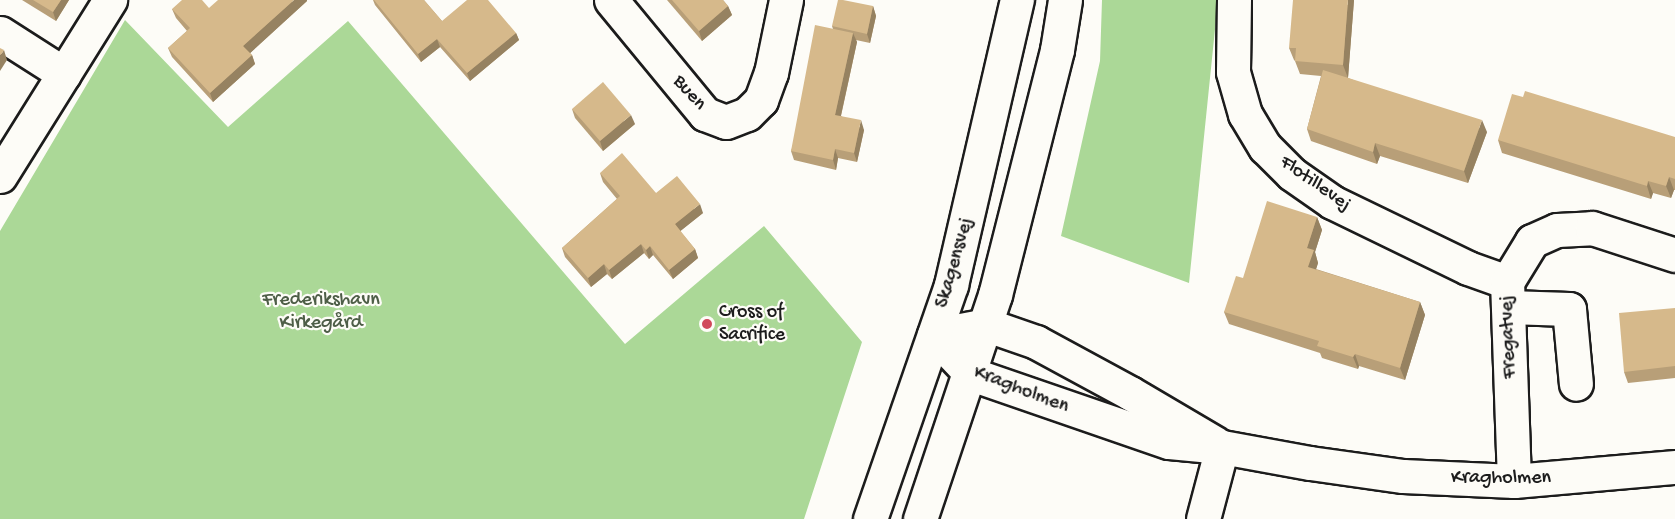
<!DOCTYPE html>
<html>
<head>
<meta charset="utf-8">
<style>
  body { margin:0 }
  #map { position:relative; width:1675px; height:519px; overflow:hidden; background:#fdfcf7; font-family:"Gochi Hand",sans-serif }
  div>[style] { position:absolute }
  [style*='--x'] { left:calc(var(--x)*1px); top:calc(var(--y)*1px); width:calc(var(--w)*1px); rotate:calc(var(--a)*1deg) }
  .green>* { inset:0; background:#abd897 }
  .roads { filter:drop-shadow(2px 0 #1c1c1c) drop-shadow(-2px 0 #1c1c1c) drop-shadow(0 2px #1c1c1c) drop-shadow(0 -2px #1c1c1c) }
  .minor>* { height:33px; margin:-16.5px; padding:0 16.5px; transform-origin:16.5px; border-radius:16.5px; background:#fdfcf7 }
  .major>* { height:33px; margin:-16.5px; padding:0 16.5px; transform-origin:16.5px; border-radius:16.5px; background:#fdfcf7 }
  .wall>* { inset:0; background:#b89f78 }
  .shaded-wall>* { inset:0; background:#968261 }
  .building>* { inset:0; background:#d6b98b }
  .dots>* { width:16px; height:16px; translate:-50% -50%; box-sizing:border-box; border:3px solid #fdfcf7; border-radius:50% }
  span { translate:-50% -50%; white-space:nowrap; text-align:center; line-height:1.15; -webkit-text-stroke:4.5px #fdfcf7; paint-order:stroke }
  .street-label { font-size:20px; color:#1c1c1c }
  .park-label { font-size:20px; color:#4e5e47 }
  .poi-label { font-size:20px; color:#1c1c1c }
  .left { translate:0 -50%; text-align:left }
</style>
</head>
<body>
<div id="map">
  <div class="green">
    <i style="clip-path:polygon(1102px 0,1218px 0,1189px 283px,1061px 236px,1100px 61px)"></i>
    <i style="clip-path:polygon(125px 20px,228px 127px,348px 21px,625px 344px,764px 226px,862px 342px,804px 519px,0 519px,0 231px)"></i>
  </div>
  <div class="roads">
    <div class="minor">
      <i style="--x:611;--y:0;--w:148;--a:50.5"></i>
      <i style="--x:705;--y:114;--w:22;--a:21"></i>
      <i style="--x:726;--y:122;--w:22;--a:-21"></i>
      <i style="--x:747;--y:114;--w:20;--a:-45"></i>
      <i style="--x:761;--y:100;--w:29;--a:-70"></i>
      <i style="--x:771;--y:73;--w:75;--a:-78.4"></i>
      <i style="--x:1234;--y:0;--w:72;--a:90.8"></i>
      <i style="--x:1233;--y:72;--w:44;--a:74.1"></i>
      <i style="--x:1245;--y:114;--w:39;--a:59"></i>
      <i style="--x:1265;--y:147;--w:38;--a:45"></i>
      <i style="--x:1292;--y:174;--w:49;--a:35"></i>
      <i style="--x:1332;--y:202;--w:151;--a:25.9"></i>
      <i style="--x:1468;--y:268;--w:41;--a:19.7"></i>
      <i style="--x:0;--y:33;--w:76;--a:32.6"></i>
      <i style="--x:0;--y:176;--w:208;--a:-58"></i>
      <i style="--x:1508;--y:307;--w:61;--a:1.9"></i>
      <i style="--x:1569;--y:309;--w:75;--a:84.7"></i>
      <i style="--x:934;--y:335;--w:54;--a:46.5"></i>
      <i style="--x:971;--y:374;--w:209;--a:19"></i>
      <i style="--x:1169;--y:442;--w:53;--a:5.4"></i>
      <i style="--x:1222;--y:447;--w:89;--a:10.3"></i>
      <i style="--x:1310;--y:463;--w:94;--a:8"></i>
      <i style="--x:1403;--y:476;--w:111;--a:2.6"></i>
      <i style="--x:1514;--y:481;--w:162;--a:-5"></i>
      <i style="--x:934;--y:335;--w:54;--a:-10.7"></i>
      <i style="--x:987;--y:325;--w:52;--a:19.1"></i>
      <i style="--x:1036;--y:342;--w:107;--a:28.5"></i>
      <i style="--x:1130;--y:393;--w:99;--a:30.5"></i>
      <i style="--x:1514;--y:481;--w:199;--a:-92"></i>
      <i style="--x:1507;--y:282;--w:48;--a:-58.6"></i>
      <i style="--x:1532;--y:241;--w:27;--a:-24"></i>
      <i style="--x:1557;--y:230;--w:35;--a:-3"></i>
      <i style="--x:1592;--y:228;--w:87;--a:18"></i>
      <i style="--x:1203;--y:519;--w:74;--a:-75.2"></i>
    </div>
    <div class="major">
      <i style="--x:870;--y:519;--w:248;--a:-70.9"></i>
      <i style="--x:951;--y:285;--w:293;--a:-77"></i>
      <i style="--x:920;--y:519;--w:236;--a:-71.5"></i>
      <i style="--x:995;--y:295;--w:253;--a:-75.8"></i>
      <i style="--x:1057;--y:50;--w:51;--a:-80.9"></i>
    </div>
  </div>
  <div class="wall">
    <i style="clip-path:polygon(22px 0,69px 0,56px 21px)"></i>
    <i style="clip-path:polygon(373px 0,424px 0,442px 21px,516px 33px,519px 40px,470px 81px,440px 47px,421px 62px,375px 5px)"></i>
    <i style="clip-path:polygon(667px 0,723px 0,728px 6px,732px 15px,702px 41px)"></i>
    <i style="clip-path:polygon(1354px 0,1348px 78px,1487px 132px,1468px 183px,1380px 156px,1377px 164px,1311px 141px,1307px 129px,1321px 76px,1300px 74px,1295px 61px,1294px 60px,1289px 48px)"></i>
    <i style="clip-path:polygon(307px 1px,250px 53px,252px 55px,255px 64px,213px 102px,172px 57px,168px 48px,187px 31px,176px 18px,172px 9px,209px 8px)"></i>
    <i style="clip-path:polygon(873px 6px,876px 16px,870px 43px,856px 40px,857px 42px,841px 116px,864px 130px,857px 162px,838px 158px,836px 170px,794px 160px,791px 151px,833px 29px,832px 26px)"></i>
    <i style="clip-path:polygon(572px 109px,635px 124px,603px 151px,575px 118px)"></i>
    <i style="clip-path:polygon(1675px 137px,1675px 190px,1674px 190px,1671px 198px,1653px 193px,1651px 199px,1502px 153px,1498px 140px)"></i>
    <i style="clip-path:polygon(600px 173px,656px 193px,703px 213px,680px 231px,695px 249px,698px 258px,673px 279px,653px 255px,649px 259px,644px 253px,612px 279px,607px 274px,591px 287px,565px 257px,562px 248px,617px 199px,603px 182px)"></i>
    <i style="clip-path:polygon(1317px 217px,1322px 230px,1315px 252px,1318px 263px,1316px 269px,1420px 302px,1425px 315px,1405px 380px,1359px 366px,1358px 369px,1322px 358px,1320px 353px,1229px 324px,1224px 312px)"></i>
    <i style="clip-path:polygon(1675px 308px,1675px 378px,1628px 383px,1624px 372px)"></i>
  </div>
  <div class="shaded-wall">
    <i style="clip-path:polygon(61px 0,69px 0,56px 21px,53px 12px)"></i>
    <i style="clip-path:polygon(294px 0,307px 0,307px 1px,247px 56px,243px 46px)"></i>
    <i style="clip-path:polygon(1348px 0,1354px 0,1348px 78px,1343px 65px)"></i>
    <i style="clip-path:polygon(728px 6px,732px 15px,702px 41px,699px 31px)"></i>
    <i style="clip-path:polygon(873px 6px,876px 16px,870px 43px,867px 34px)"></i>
    <i style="clip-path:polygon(516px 33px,519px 40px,470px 81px,467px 73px)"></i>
    <i style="clip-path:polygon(853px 33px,857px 42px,839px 124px,835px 115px)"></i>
    <i style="clip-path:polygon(437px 39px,440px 47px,421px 62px,418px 54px)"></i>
    <i style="clip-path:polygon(4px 50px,7px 60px,0 71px,0 56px)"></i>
    <i style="clip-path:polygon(252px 55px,255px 64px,213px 102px,210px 93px)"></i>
    <i style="clip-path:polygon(631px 115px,635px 124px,603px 151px,600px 141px)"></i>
    <i style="clip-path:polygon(861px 120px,864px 130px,857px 162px,854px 153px)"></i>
    <i style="clip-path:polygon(1482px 120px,1487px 132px,1468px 183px,1464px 171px)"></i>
    <i style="clip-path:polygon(1375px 143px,1380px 156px,1377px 164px,1373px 152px)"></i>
    <i style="clip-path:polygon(835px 149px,838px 158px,836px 170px,833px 160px)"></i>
    <i style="clip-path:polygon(1669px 177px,1674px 190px,1671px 198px,1666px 186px)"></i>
    <i style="clip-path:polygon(1648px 181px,1653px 193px,1651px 199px,1647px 186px)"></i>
    <i style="clip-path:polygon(700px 204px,703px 213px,678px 233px,675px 224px)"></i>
    <i style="clip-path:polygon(1317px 217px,1322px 230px,1315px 252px,1318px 263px,1313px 279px,1308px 267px,1307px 248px)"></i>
    <i style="clip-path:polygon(641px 244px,644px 253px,612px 279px,609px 270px)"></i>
    <i style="clip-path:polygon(650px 246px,653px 255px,649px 259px,646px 250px)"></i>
    <i style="clip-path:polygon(695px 249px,698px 258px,673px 279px,669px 270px)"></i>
    <i style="clip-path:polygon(604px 264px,607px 274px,591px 287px,588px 278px)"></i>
    <i style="clip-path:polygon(1420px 302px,1425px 315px,1405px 380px,1400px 368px)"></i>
    <i style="clip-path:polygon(1355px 354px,1359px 366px,1358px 369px,1353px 357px)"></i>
  </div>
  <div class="building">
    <i style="clip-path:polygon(33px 0,61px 0,53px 12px)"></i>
    <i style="clip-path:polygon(182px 0,202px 0,209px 8px,218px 0,294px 0,243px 46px,252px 55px,210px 93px,168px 48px,190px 28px,172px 9px)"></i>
    <i style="clip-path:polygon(374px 0,424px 0,442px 21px,467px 0,488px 0,516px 33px,467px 73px,437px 39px,418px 54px)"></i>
    <i style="clip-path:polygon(672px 0,723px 0,728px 6px,699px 31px)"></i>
    <i style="clip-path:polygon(838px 0,843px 0,873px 6px,867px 34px,832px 26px)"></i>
    <i style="clip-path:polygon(1293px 0,1348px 0,1343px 65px,1295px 61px,1296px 48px,1289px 48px)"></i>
    <i style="clip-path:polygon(815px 25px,853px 33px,835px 115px,861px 120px,854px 153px,835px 149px,833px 160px,791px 151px)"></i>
    <i style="clip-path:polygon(0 48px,4px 50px,0 56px)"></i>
    <i style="clip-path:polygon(1323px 70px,1482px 120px,1464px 171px,1375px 143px,1373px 152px,1307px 129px)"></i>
    <i style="clip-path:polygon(603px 82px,631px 115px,600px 141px,572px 109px)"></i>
    <i style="clip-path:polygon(1525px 91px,1675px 137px,1675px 179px,1669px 177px,1666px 186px,1648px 181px,1647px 186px,1498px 140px,1512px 94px,1523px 97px)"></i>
    <i style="clip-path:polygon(622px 153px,656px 193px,677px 176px,700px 204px,675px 224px,695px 249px,669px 270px,650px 246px,646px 250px,641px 244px,609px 270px,604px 264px,588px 278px,562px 248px,620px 196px,600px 173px)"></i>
    <i style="clip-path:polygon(1267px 201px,1317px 217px,1307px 248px,1314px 250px,1308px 267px,1420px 302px,1400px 368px,1355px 354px,1353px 357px,1317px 346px,1319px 341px,1224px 312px,1236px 276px,1243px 278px)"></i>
    <i style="clip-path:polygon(1675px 308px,1675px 366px,1624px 372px,1619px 313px)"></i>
  </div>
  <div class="dots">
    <i style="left:707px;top:324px;background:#d1495b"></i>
  </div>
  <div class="street-label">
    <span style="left:689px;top:93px;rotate:48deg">Buen</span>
    <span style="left:1315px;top:184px;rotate:35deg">Flotillevej</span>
    <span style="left:955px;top:263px;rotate:-74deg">Skagensvej</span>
    <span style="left:1509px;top:337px;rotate:-92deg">Fregatvej</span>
    <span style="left:1021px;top:390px;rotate:21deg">Kragholmen</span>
    <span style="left:1501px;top:478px">Kragholmen</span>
  </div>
  <div class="park-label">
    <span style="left:321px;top:312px">Frederikshavn<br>Kirkegård</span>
  </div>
  <div class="poi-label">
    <span class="left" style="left:719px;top:324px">Cross of<br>Sacrifice</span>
  </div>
</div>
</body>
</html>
